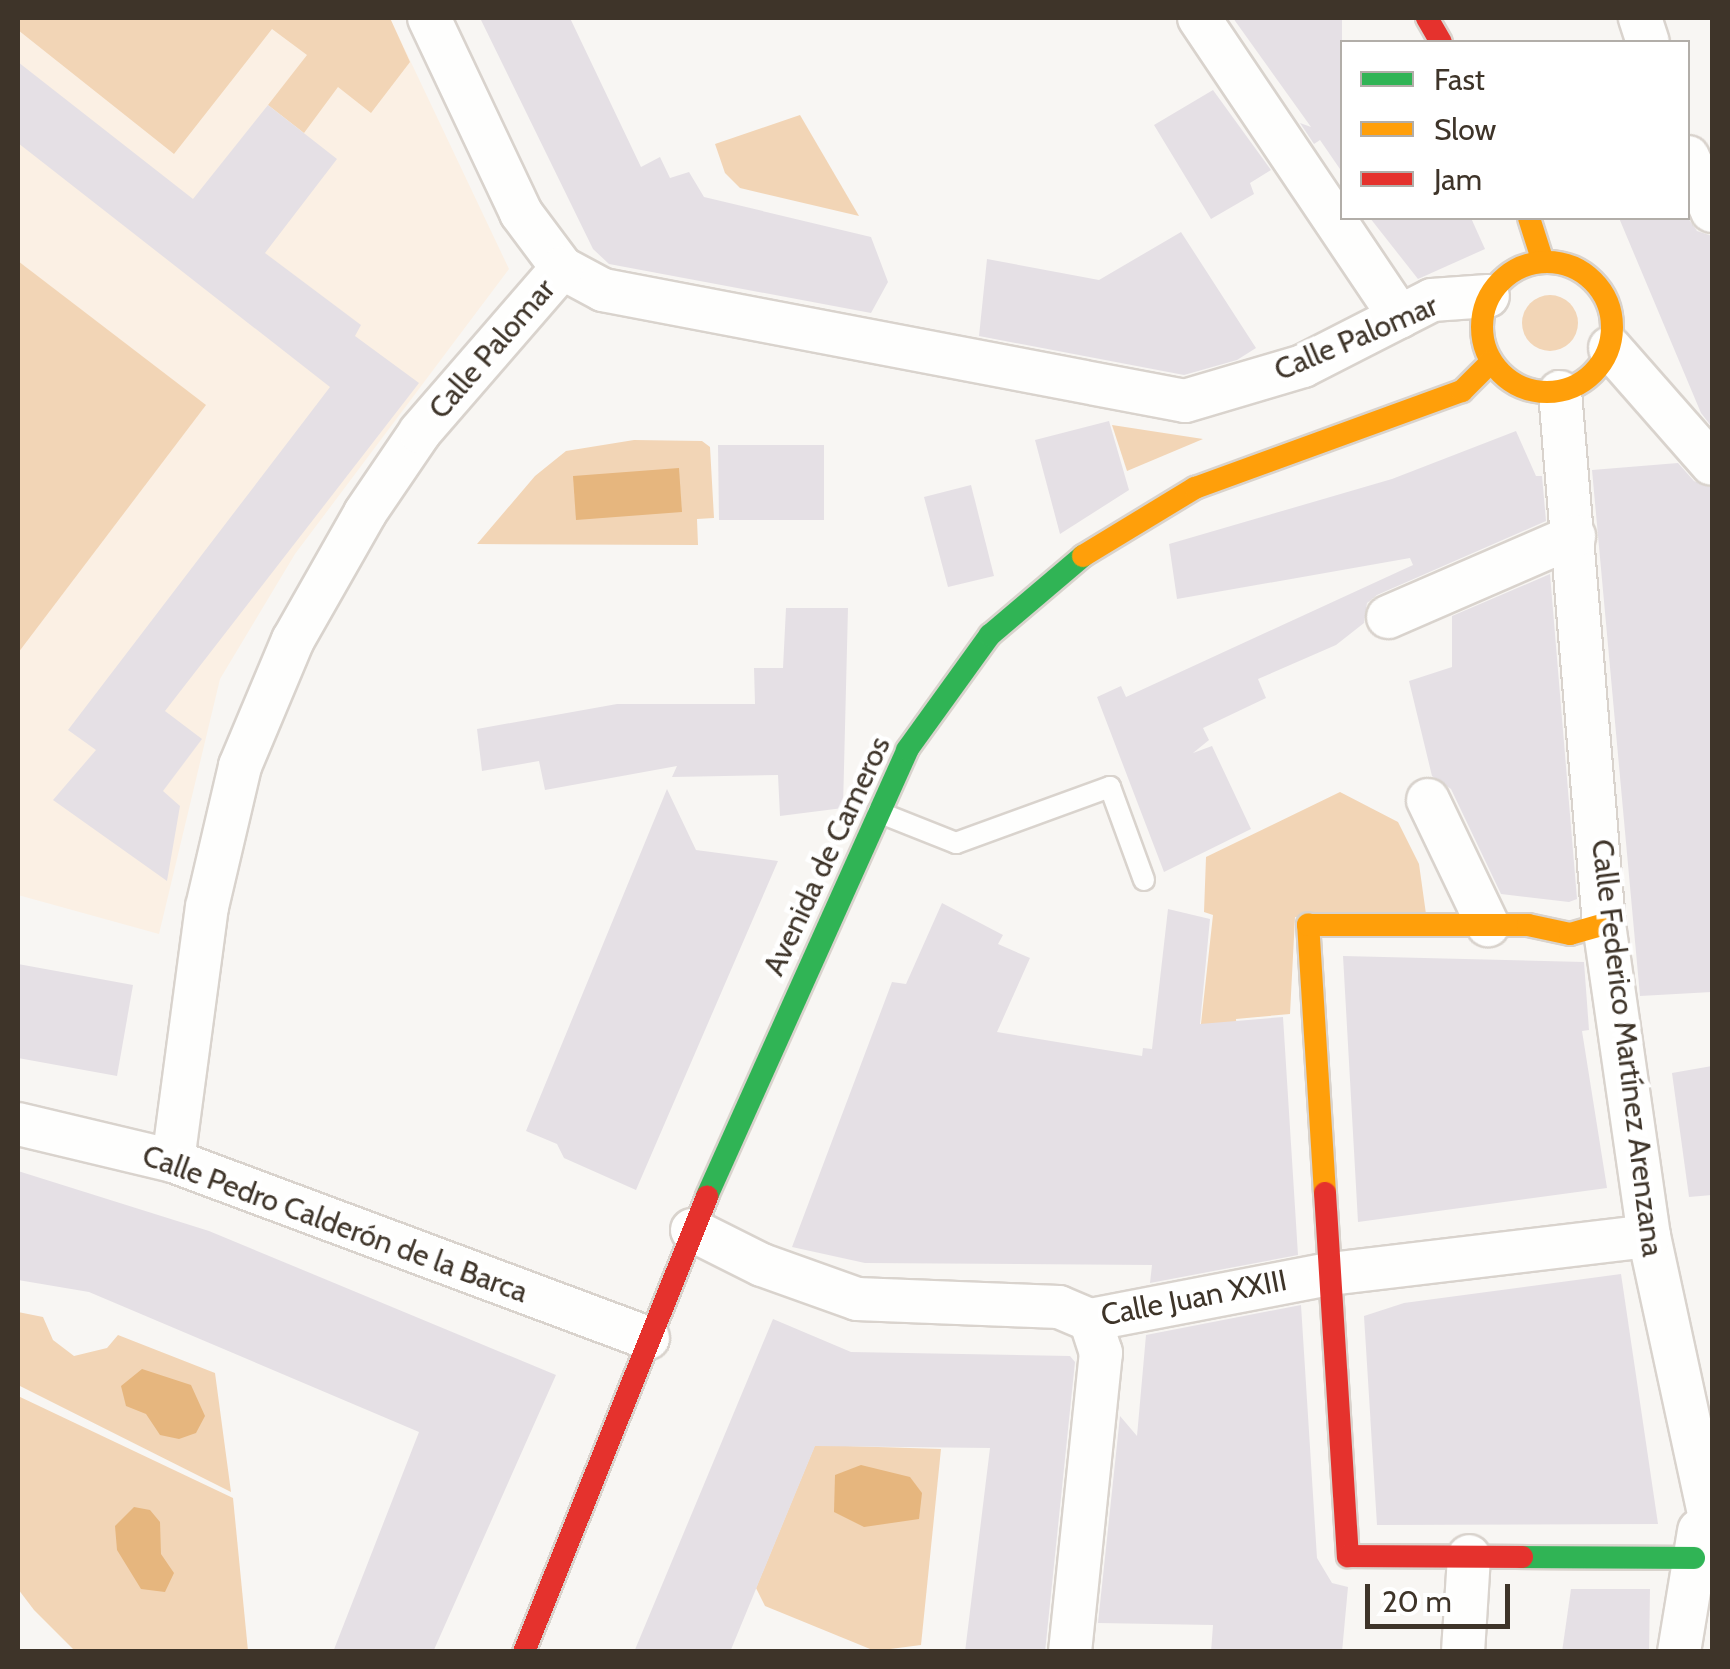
<!DOCTYPE html>
<html>
<head>
<meta charset="utf-8">
<style>
  body { margin:0 }
  #map { position:relative; width:1730px; height:1669px; overflow:hidden; background:#f8f6f3; font-family:Cabin,sans-serif }
  div>[style] { position:absolute }
  [style*='--x'] { left:calc(var(--x)*1px); top:calc(var(--y)*1px); width:calc(var(--w)*1px); rotate:calc(var(--a)*1deg) }
  .built>* { inset:0; background:#fbf0e4 }
  .green>* { inset:0; background:#f2d5b6 }
  .round { border-radius:50% }
  .water>* { inset:0; background:#e6b67e }
  .building>* { inset:0; background:#e5e0e5 }
  .roads { filter:drop-shadow(2px 0 #d9d3cd) drop-shadow(-2px 0 #d9d3cd) drop-shadow(0 2px #d9d3cd) drop-shadow(0 -2px #d9d3cd) }
  .lane>* { height:20px; margin:-10px; padding:0 10px; transform-origin:10px; border-radius:10px; background:#fefefd }
  .street>* { height:42px; margin:-21px; padding:0 21px; transform-origin:21px; border-radius:21px; background:#fefefd }
  .fast>* { height:22px; margin:-11px; padding:0 11px; transform-origin:11px; border-radius:11px; background:#30b455 }
  .slow>* { height:22px; margin:-11px; padding:0 11px; transform-origin:11px; border-radius:11px; background:#ff9f0a }
  .slow>.ring { margin:-11px; padding:0; box-sizing:content-box; background:none; border:22px solid #ff9f0a; border-radius:50% }
  .jam>* { height:22px; margin:-11px; padding:0 11px; transform-origin:11px; border-radius:11px; background:#e5322d }
  span { translate:-50% -50%; white-space:nowrap; text-align:center; line-height:1.15; -webkit-text-stroke:9px #fff; paint-order:stroke }
  .street-label { font-size:30px; color:#3e3429 }
  .frame { position:absolute; inset:0; border:20px solid #3e3429; pointer-events:none }
  .legend { position:absolute; left:1340px; top:40px; width:350px; height:180px; box-sizing:border-box; background:#fff; border:2px solid #b2aea9; margin:0; padding:12px 18px; list-style:none; font-size:30px; color:#3e3429 }
  .legend li { display:flex; align-items:center; gap:20px; height:50px }
  .legend b { width:50px; border:2px solid #b2aea9 }
  .scale { position:absolute; left:1365px; top:1584px; width:145px; height:45px; box-sizing:border-box; border:5px solid #3e3429; border-top:0; padding-left:12px; font-size:30px; line-height:35px; white-space:nowrap; color:#3e3429; -webkit-text-stroke:8px #fff; paint-order:stroke }
</style>
</head>
<body>
<div id="map">
  <div class="built">
    <i style="clip-path:polygon(18px 18px,390px 18px,509px 269px,295px 554px,220px 679px,159px 934px,18px 895px)"></i>
  </div>
  <div class="green">
    <i style="clip-path:polygon(18px 18px,390px 18px,410px 62px,371px 113px,338px 87px,304px 133px,268px 105px,307px 55px,272px 29px,174px 154px,18px 30px)"></i>
    <i style="clip-path:polygon(800px 115px,859px 216px,740px 188px,725px 173px,715px 144px)"></i>
    <i style="clip-path:polygon(18px 261px,206px 405px,18px 653px)"></i>
    <i class="round" style="left:1522px;top:295px;width:56px;height:56px"></i>
    <i style="clip-path:polygon(1112px 425px,1203px 439px,1127px 471px)"></i>
    <i style="clip-path:polygon(634px 440px,702px 441px,710px 447px,714px 518px,697px 519px,698px 545px,477px 544px,535px 476px,566px 451px)"></i>
    <i style="clip-path:polygon(1340px 792px,1398px 822px,1419px 864px,1426px 914px,1295px 917px,1290px 1014px,1236px 1019px,1238px 1046px,1198px 1051px,1213px 915px,1204px 912px,1206px 857px)"></i>
    <i style="clip-path:polygon(18px 1312px,43px 1317px,53px 1340px,74px 1356px,107px 1348px,118px 1335px,215px 1373px,231px 1492px,18px 1385px)"></i>
    <i style="clip-path:polygon(18px 1396px,233px 1498px,248px 1651px,75px 1651px,34px 1610px,18px 1589px)"></i>
    <i style="clip-path:polygon(815px 1445px,941px 1449px,921px 1645px,875px 1651px,765px 1606px,756px 1588px)"></i>
  </div>
  <div class="water">
    <i style="clip-path:polygon(679px 468px,682px 512px,576px 520px,573px 476px)"></i>
    <i style="clip-path:polygon(142px 1369px,191px 1385px,205px 1416px,196px 1433px,179px 1439px,160px 1435px,146px 1414px,126px 1406px,121px 1386px)"></i>
    <i style="clip-path:polygon(861px 1465px,910px 1477px,922px 1493px,919px 1519px,864px 1527px,834px 1512px,835px 1475px)"></i>
    <i style="clip-path:polygon(134px 1507px,150px 1510px,160px 1522px,161px 1554px,174px 1573px,165px 1592px,141px 1589px,117px 1550px,115px 1526px)"></i>
  </div>
  <div class="building">
    <i style="clip-path:polygon(480px 18px,570px 18px,641px 167px,660px 157px,670px 178px,689px 172px,704px 197px,871px 237px,888px 282px,871px 313px,609px 264px,593px 249px)"></i>
    <i style="clip-path:polygon(1233px 18px,1342px 18px,1342px 172px,1320px 140px,1314px 144px,1300px 123px,1311px 127px)"></i>
    <i style="clip-path:polygon(18px 62px,193px 199px,268px 105px,337px 159px,265px 253px,361px 325px,355px 336px,419px 383px,165px 711px,202px 739px,163px 791px,180px 806px,167px 881px,53px 800px,96px 750px,68px 730px,330px 387px,18px 143px)"></i>
    <i style="clip-path:polygon(1213px 90px,1271px 170px,1250px 183px,1254px 194px,1211px 219px,1154px 125px)"></i>
    <i style="clip-path:polygon(1370px 218px,1471px 218px,1485px 249px,1418px 279px)"></i>
    <i style="clip-path:polygon(1619px 218px,1688px 218px,1697px 231px,1712px 236px,1712px 427px,1701px 413px)"></i>
    <i style="clip-path:polygon(1181px 232px,1256px 348px,1237px 360px,1184px 375px,979px 336px,987px 259px,1099px 280px)"></i>
    <i style="clip-path:polygon(1109px 421px,1129px 490px,1060px 534px,1035px 440px)"></i>
    <i style="clip-path:polygon(1516px 431px,1536px 476px,1542px 476px,1546px 521px,1377px 595px,1367px 603px,1364px 623px,1336px 645px,1258px 679px,1266px 698px,1203px 728px,1209px 740px,1193px 753px,1212px 746px,1251px 829px,1164px 872px,1097px 697px,1121px 686px,1126px 697px,1413px 565px,1410px 558px,1177px 599px,1169px 544px,1392px 479px)"></i>
    <i style="clip-path:polygon(718px 445px,824px 445px,824px 520px,719px 520px)"></i>
    <i style="clip-path:polygon(1678px 463px,1694px 481px,1712px 488px,1712px 992px,1640px 996px,1592px 470px)"></i>
    <i style="clip-path:polygon(971px 485px,994px 576px,948px 587px,924px 497px)"></i>
    <i style="clip-path:polygon(1550px 574px,1577px 899px,1569px 902px,1501px 894px,1451px 789px,1432px 776px,1409px 681px,1452px 667px,1452px 616px)"></i>
    <i style="clip-path:polygon(786px 608px,848px 608px,843px 808px,780px 816px,778px 775px,672px 777px,677px 766px,545px 790px,539px 761px,482px 771px,477px 729px,617px 704px,755px 704px,754px 668px,783px 668px)"></i>
    <i style="clip-path:polygon(667px 789px,696px 850px,778px 861px,636px 1190px,564px 1158px,557px 1144px,526px 1131px)"></i>
    <i style="clip-path:polygon(942px 903px,1003px 935px,998px 944px,1030px 958px,997px 1032px,1142px 1056px,1143px 1048px,1152px 1049px,1168px 909px,1210px 919px,1200px 1024px,1283px 1017px,1298px 1255px,1150px 1283px,1152px 1265px,865px 1263px,792px 1247px,892px 982px,906px 984px)"></i>
    <i style="clip-path:polygon(1343px 956px,1584px 962px,1589px 1030px,1582px 1031px,1607px 1188px,1358px 1222px)"></i>
    <i style="clip-path:polygon(18px 964px,133px 985px,117px 1076px,18px 1058px)"></i>
    <i style="clip-path:polygon(1712px 1066px,1712px 1195px,1689px 1197px,1672px 1073px)"></i>
    <i style="clip-path:polygon(18px 1171px,209px 1231px,556px 1375px,433px 1652px,333px 1652px,419px 1432px,89px 1292px,18px 1280px)"></i>
    <i style="clip-path:polygon(1621px 1274px,1658px 1524px,1377px 1525px,1364px 1316px,1404px 1303px)"></i>
    <i style="clip-path:polygon(1301px 1305px,1317px 1558px,1332px 1583px,1348px 1587px,1342px 1652px,1211px 1652px,1213px 1625px,1098px 1623px,1120px 1416px,1137px 1436px,1146px 1335px)"></i>
    <i style="clip-path:polygon(773px 1319px,851px 1352px,1070px 1356px,1075px 1362px,1045px 1652px,965px 1652px,990px 1448px,815px 1446px,730px 1652px,634px 1652px)"></i>
    <i style="clip-path:polygon(1571px 1589px,1650px 1589px,1649px 1652px,1562px 1652px)"></i>
  </div>
  <div class="roads">
    <div class="lane">
      <i style="--x:878;--y:812;--w:84;--a:21.7"></i>
      <i style="--x:956;--y:843;--w:164;--a:-20"></i>
      <i style="--x:1110;--y:787;--w:99;--a:69.9"></i>
    </div>
    <div class="street">
      <i style="--x:429;--y:18;--w:216;--a:64.7"></i>
      <i style="--x:521;--y:213;--w:69;--a:53.3"></i>
      <i style="--x:562;--y:268;--w:47;--a:28.2"></i>
      <i style="--x:603;--y:290;--w:592;--a:10.8"></i>
      <i style="--x:1185;--y:401;--w:123;--a:-16.5"></i>
      <i style="--x:1303;--y:366;--w:145;--a:-27.1"></i>
      <i style="--x:1432;--y:300;--w:56;--a:-4.1"></i>
      <i style="--x:1199;--y:18;--w:360;--a:56.1"></i>
      <i style="--x:1640;--y:18;--w:25;--a:72"></i>
      <i style="--x:1688;--y:157;--w:59;--a:66"></i>
      <i style="--x:1610;--y:348;--w:154;--a:48.7"></i>
      <i style="--x:1560;--y:392;--w:534;--a:85.27"></i>
      <i style="--x:1604;--y:924;--w:315;--a:81.8"></i>
      <i style="--x:1649;--y:1236;--w:299;--a:77.8"></i>
      <i style="--x:1388;--y:617;--w:203;--a:-23.5"></i>
      <i style="--x:1428;--y:800;--w:139;--a:64.4"></i>
      <i style="--x:18;--y:1124;--w:159;--a:13.4"></i>
      <i style="--x:173;--y:1161;--w:507;--a:20.44"></i>
      <i style="--x:173;--y:1161;--w:256;--a:-82.4"></i>
      <i style="--x:207;--y:907;--w:145;--a:-76.8"></i>
      <i style="--x:240;--y:766;--w:137;--a:-67.2"></i>
      <i style="--x:293;--y:640;--w:146;--a:-60.4"></i>
      <i style="--x:365;--y:513;--w:98;--a:-55.8"></i>
      <i style="--x:420;--y:432;--w:217;--a:-49.1"></i>
      <i style="--x:692;--y:1230;--w:78;--a:26.6"></i>
      <i style="--x:762;--y:1265;--w:101;--a:19.7"></i>
      <i style="--x:857;--y:1299;--w:202;--a:2.3"></i>
      <i style="--x:1059;--y:1307;--w:34;--a:23"></i>
      <i style="--x:1090;--y:1320;--w:244;--a:-10.9"></i>
      <i style="--x:1330;--y:1274;--w:321;--a:-6.8"></i>
      <i style="--x:1070;--y:1652;--w:301;--a:-84.1"></i>
      <i style="--x:1101;--y:1353;--w:35;--a:-108"></i>
      <i style="--x:1463;--y:1652;--w:96;--a:-86.4"></i>
      <i style="--x:1679;--y:1652;--w:123;--a:-80.6"></i>
    </div>
    <div class="fast">
      <i style="--x:707;--y:1196;--w:489;--a:-65.8"></i>
      <i style="--x:907;--y:750;--w:142;--a:-54.2"></i>
      <i style="--x:990;--y:635;--w:122;--a:-40.3"></i>
      <i style="--x:1522;--y:1557;--w:172;--a:0.3"></i>
    </div>
    <div class="slow">
      <i style="--x:1529;--y:218;--w:46;--a:72.3"></i>
      <i class="ring" style="left:1482px;top:262px;width:108px;height:108px"></i>
      <i style="--x:1083;--y:556;--w:131;--a:-31.3"></i>
      <i style="--x:1195;--y:488;--w:284;--a:-20"></i>
      <i style="--x:1462;--y:391;--w:41;--a:-45"></i>
      <i style="--x:1325;--y:1193;--w:269;--a:-93.6"></i>
      <i style="--x:1308;--y:925;--w:220;--a:0"></i>
      <i style="--x:1528;--y:925;--w:43;--a:12.1"></i>
      <i style="--x:1570;--y:934;--w:35;--a:-16"></i>
    </div>
    <div class="jam">
      <i style="--x:1427;--y:18;--w:28;--a:60"></i>
      <i style="--x:1325;--y:1193;--w:364;--a:86.4"></i>
      <i style="--x:1348;--y:1556;--w:174;--a:0.3"></i>
      <i style="--x:524;--y:1652;--w:491;--a:-68.1"></i>
    </div>
  </div>
  <div class="street-label">
    <span style="left:1356px;top:338px;rotate:-23deg">Calle Palomar</span>
    <span style="left:492px;top:349px;rotate:-49deg">Calle Palomar</span>
    <span style="left:827px;top:856px;rotate:-65deg">Avenida de Cameros</span>
    <span style="left:1627px;top:1048px;rotate:83deg">Calle Federico Martínez Arenzana</span>
    <span style="left:335px;top:1224px;rotate:20deg">Calle Pedro Calderón de la Barca</span>
    <span style="left:1194px;top:1298px;rotate:-11deg">Calle Juan XXIII</span>
  </div>
  <div class="frame"></div>
  <ul class="legend">
  <li><b style="height:12px;background:#30b455"></b>Fast</li>
  <li><b style="height:12px;background:#ff9f0a"></b>Slow</li>
  <li><b style="height:12px;background:#e5322d"></b>Jam</li>
  </ul>
  <div class="scale">20 m</div>
</div>
</body>
</html>
